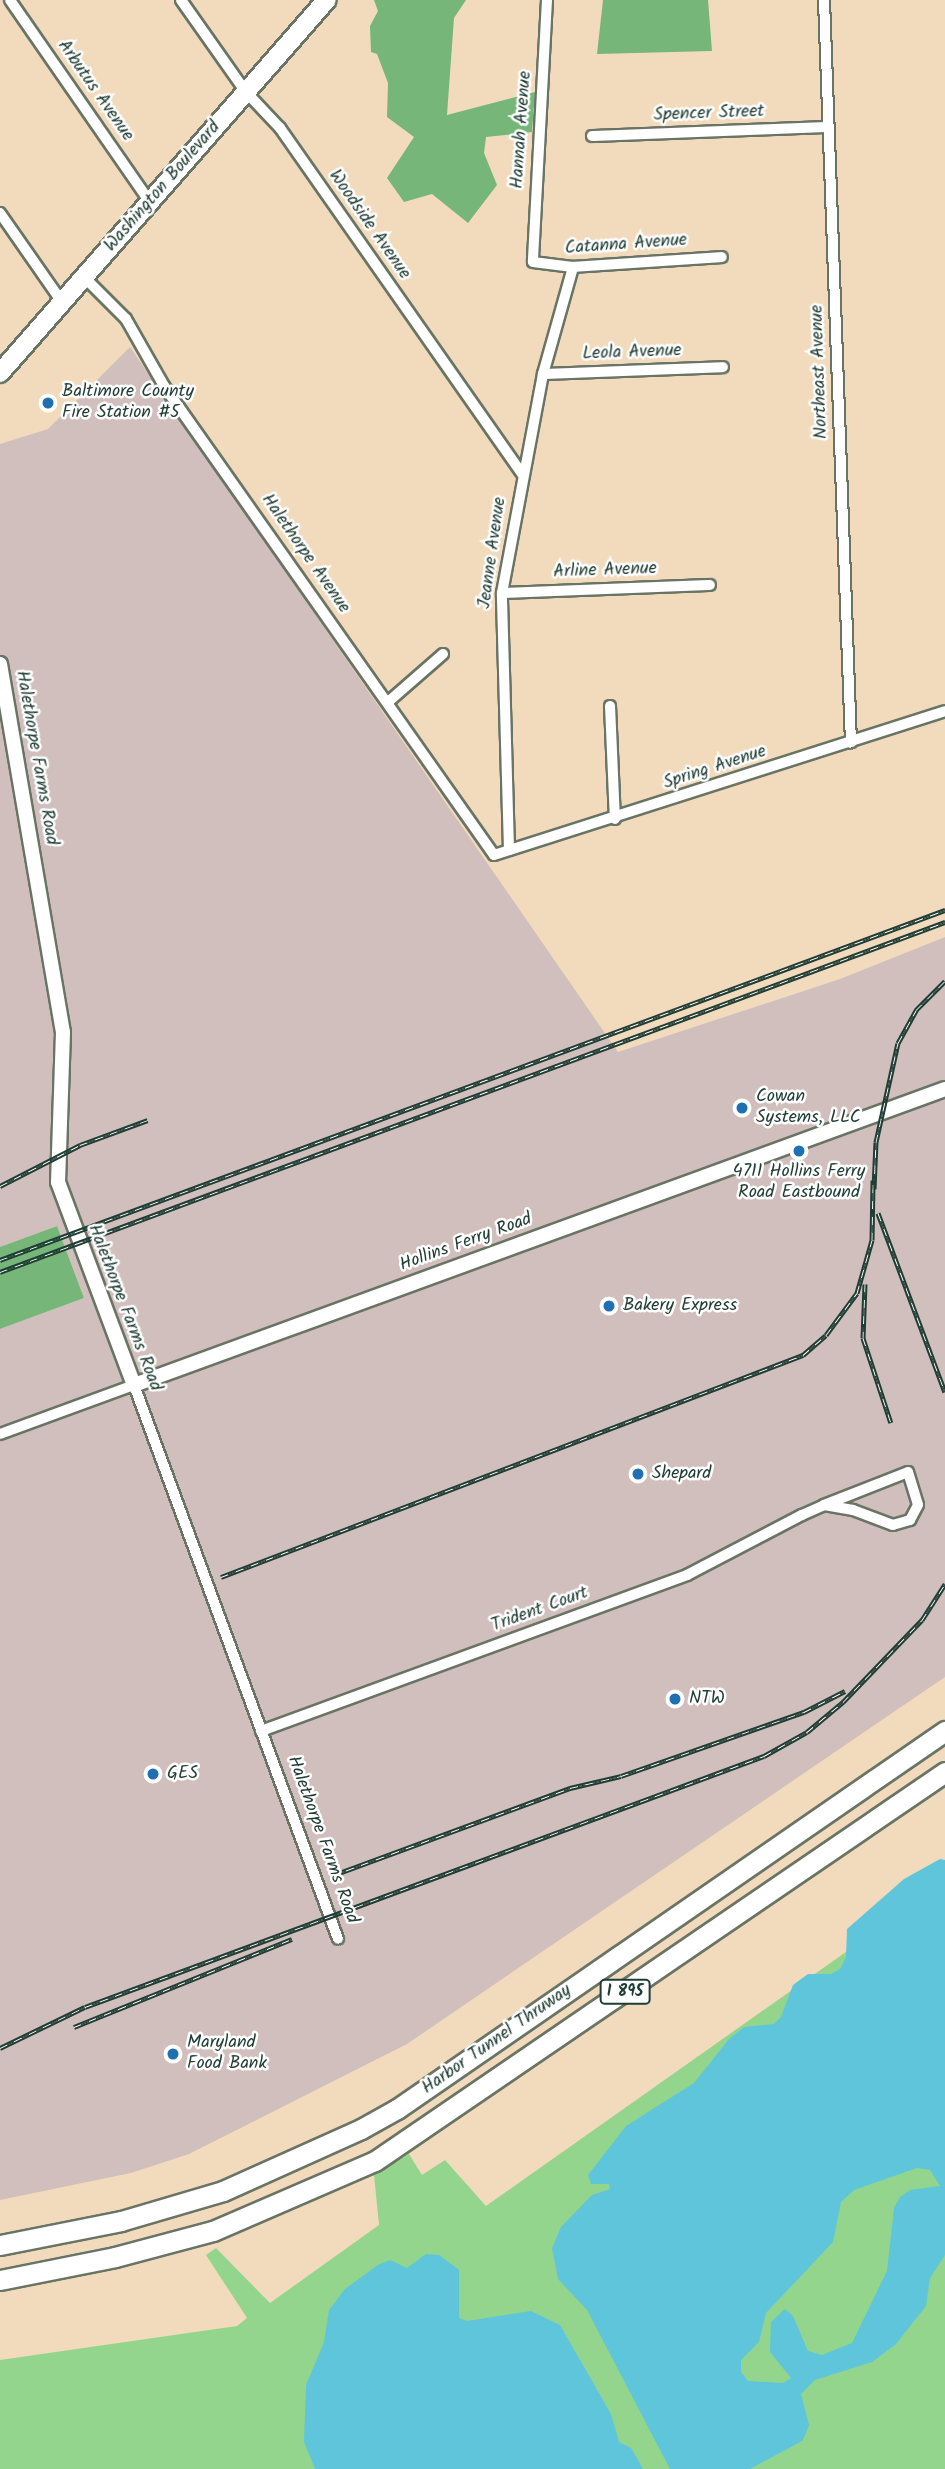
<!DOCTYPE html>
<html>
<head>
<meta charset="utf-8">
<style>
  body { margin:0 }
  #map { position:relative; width:945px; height:2469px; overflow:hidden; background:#f2dbbd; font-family:Kalam,sans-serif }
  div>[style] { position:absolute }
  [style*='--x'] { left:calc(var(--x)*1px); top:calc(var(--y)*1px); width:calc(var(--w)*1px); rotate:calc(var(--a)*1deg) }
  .industrial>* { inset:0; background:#d1bfbd }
  .green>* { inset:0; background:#93d58c }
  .forest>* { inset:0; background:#76b678 }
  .water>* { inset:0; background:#5ec5db }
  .roads { filter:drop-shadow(2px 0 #697464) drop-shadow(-2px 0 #697464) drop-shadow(0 2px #697464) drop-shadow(0 -2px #697464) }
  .minor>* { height:10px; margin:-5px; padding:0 5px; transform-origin:5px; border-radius:5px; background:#fff }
  .tertiary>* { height:14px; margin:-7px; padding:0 7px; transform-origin:7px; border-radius:7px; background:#fff }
  .primary>* { height:18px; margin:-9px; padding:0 9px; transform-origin:9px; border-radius:9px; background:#fff }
  .motorway>* { height:19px; margin:-9.5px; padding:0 9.5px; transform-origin:9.5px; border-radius:9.5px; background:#fff }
  .rail>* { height:5px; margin-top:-2.5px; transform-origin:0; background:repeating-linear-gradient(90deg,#fff 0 8px,#1f3d34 0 16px); box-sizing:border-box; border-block:2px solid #1f3d34 }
  .dots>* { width:19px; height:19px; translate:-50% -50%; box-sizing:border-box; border:4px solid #fff; border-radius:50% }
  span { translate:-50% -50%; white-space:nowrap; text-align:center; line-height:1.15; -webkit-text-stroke:5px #fff; paint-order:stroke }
  .shield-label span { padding:2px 5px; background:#fff; border:2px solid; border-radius:5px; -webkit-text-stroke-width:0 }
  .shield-label { font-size:16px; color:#1f3d34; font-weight:700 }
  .street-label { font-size:18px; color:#1f3d34 }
  .poi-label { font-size:18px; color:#1f3d34 }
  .left { translate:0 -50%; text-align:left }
</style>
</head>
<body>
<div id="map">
  <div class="industrial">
    <i style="clip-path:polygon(130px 347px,618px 1052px,840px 979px,945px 937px,945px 1677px,407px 2044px,189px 2154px,131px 2173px,0 2200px,0 1329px,84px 1298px,57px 1226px,0 1247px,0 444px,48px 429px)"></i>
  </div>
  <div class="green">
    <i style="clip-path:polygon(945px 1882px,945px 2469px,0 2469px,0 2360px,237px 2326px,247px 2318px,206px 2255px,216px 2248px,270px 2303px,379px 2225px,374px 2175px,409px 2154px,422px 2175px,445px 2160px,486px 2206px)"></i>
  </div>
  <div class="forest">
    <i style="clip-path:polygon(374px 0,466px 0,454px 18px,447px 115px,535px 92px,532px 132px,486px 137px,484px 153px,497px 185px,468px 223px,432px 194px,404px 202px,387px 178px,414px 137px,387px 117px,388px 83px,377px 54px,371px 52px,370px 26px,378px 11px)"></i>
    <i style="clip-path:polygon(603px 0,708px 0,712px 51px,597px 54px)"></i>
    <i style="clip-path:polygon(57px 1226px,84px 1298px,0 1329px,0 1247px)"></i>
  </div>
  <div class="water">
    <i style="clip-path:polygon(evenodd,940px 1859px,945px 1860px,945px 2255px,930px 2278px,926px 2306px,896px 2344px,872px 2362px,815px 2380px,801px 2394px,809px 2425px,803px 2440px,793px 2446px,750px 2469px,670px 2469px,587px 2310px,558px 2279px,552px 2248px,561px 2227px,592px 2195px,610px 2189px,609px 2184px,591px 2184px,588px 2175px,626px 2126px,694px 2083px,729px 2039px,744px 2027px,774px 2024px,781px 2017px,793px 1985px,808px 1974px,831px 1974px,840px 1969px,846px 1957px,847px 1929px,904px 1879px,940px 1859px,917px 2168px,930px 2170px,940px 2186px,910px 2190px,900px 2197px,894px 2208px,887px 2271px,852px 2343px,822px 2355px,808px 2351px,793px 2316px,785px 2309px,771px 2322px,770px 2352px,791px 2378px,783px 2383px,748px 2381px,741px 2372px,741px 2360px,759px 2342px,766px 2313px,833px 2242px,841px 2202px,854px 2190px,917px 2168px)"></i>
    <i style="clip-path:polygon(426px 2254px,439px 2255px,459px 2270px,459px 2318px,467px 2321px,531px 2311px,560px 2325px,611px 2414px,619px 2442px,631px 2448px,643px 2469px,315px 2469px,304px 2442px,306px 2385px,324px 2342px,329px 2310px,345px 2289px,378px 2265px,390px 2260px,407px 2268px)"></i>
  </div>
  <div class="roads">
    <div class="minor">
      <i style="--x:10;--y:0;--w:246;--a:55.3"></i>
      <i style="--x:181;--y:0;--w:113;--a:54.8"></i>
      <i style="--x:246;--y:92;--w:50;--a:46.6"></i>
      <i style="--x:280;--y:128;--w:422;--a:55"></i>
      <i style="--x:547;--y:0;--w:262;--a:93.1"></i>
      <i style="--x:533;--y:262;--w:40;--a:7.1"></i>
      <i style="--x:573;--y:267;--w:149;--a:-3.8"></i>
      <i style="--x:824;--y:0;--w:743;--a:87.92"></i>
      <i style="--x:592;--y:136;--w:236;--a:-2.2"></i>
      <i style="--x:0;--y:213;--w:108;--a:55.1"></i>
      <i style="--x:84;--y:277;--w:59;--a:45"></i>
      <i style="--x:126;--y:319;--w:77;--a:60.4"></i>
      <i style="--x:164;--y:386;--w:573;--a:54.87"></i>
      <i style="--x:494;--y:855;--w:473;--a:-17.7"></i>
      <i style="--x:543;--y:374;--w:180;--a:-2.2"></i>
      <i style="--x:502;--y:593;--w:208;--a:-2.2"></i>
      <i style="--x:388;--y:702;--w:73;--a:-41.1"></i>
      <i style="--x:610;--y:706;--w:113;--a:87.5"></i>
      <i style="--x:509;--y:850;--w:257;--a:-91.6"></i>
      <i style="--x:502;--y:593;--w:223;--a:-79.4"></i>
      <i style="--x:543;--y:374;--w:111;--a:-74.3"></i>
      <i style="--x:0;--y:1434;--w:143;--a:-20.1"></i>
      <i style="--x:134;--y:1385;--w:590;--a:69.78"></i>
      <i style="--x:261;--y:1731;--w:454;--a:-20.1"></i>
      <i style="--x:687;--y:1575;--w:130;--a:-27.6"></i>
      <i style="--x:802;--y:1515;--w:24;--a:-24"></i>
      <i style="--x:824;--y:1505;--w:90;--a:-21.4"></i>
      <i style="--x:908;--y:1472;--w:34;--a:73"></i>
      <i style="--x:918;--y:1505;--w:17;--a:118"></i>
      <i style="--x:910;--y:1520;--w:18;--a:164"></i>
      <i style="--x:893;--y:1525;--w:43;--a:-159.4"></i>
      <i style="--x:853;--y:1510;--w:29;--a:-170"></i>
    </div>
    <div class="tertiary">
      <i style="--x:0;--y:664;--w:373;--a:80.3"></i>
      <i style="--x:63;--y:1032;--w:150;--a:91.9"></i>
      <i style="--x:58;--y:1182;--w:217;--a:69.5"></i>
      <i style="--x:134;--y:1385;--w:863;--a:-20.05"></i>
    </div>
    <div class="primary">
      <i style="--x:0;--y:373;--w:496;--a:-48.8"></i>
    </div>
    <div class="motorway">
      <i style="--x:0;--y:2245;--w:123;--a:-11.2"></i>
      <i style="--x:121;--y:2221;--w:106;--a:-16.4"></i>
      <i style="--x:223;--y:2191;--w:151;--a:-24.2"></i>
      <i style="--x:361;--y:2129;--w:41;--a:-29.1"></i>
      <i style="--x:397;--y:2109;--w:666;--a:-34.6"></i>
      <i style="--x:0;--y:2280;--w:117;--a:-11.3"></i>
      <i style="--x:115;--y:2257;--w:101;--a:-14.9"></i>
      <i style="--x:213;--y:2231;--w:176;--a:-23.4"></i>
      <i style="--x:375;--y:2161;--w:690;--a:-34.31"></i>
    </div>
  </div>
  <div class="rail">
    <i style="--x:0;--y:1186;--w:90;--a:-27.1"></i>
    <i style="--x:80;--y:1145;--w:72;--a:-20.2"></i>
    <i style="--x:874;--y:1189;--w:47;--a:-87.6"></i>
    <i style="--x:876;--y:1142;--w:101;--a:-77.5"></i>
    <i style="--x:898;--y:1043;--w:38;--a:-61"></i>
    <i style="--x:916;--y:1010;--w:41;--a:-45"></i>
    <i style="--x:878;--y:1213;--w:191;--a:69.5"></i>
    <i style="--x:0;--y:1260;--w:1008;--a:-20.32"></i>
    <i style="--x:0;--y:1272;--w:1008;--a:-20.32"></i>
    <i style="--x:865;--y:1284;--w:54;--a:92.1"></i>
    <i style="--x:863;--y:1338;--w:89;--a:71.8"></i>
    <i style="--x:221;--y:1577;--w:623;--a:-20.88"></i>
    <i style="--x:803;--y:1355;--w:30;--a:-41"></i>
    <i style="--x:826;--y:1335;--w:52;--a:-53.6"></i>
    <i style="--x:857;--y:1293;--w:55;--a:-74.2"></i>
    <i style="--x:872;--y:1240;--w:60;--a:-89"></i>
    <i style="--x:331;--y:1876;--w:255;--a:-20.2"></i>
    <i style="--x:570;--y:1788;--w:52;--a:-13.2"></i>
    <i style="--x:621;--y:1776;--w:194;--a:-19.3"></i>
    <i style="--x:804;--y:1712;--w:46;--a:-27.1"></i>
    <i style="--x:74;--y:2027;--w:235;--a:-22"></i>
    <i style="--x:0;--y:2048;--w:94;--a:-25.8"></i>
    <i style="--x:85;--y:2007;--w:724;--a:-20.29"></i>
    <i style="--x:764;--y:1756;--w:49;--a:-29.2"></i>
    <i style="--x:807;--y:1732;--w:47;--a:-39.8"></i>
    <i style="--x:843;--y:1702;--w:114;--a:-46.1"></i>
    <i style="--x:922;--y:1620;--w:43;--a:-57.4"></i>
  </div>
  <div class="dots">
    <i style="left:48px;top:403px;background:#1f6fb2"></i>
    <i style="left:742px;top:1108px;background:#1f6fb2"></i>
    <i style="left:799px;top:1151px;background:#1f6fb2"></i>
    <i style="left:609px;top:1306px;background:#1f6fb2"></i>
    <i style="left:638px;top:1474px;background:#1f6fb2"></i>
    <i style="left:675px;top:1699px;background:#1f6fb2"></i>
    <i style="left:153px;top:1774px;background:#1f6fb2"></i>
    <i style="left:173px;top:2054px;background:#1f6fb2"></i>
  </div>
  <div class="shield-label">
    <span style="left:625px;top:1992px">I 895</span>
  </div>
  <div class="street-label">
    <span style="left:95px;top:91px;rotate:55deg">Arbutus Avenue</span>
    <span style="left:709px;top:114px;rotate:-2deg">Spencer Street</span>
    <span style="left:522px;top:130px;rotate:-86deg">Hannah Avenue</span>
    <span style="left:163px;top:187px;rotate:-49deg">Washington Boulevard</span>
    <span style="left:369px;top:225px;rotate:55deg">Woodside Avenue</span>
    <span style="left:626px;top:245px;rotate:-4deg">Catanna Avenue</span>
    <span style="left:632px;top:353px;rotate:-2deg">Leola Avenue</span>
    <span style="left:820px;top:372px;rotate:-92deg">Northeast Avenue</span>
    <span style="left:493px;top:553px;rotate:-82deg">Jeanne Avenue</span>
    <span style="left:305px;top:554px;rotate:55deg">Halethorpe Avenue</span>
    <span style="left:605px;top:571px;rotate:-2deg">Arline Avenue</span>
    <span style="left:36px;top:758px;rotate:80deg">Halethorpe Farms Road</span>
    <span style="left:715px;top:768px;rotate:-18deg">Spring Avenue</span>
    <span style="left:466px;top:1243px;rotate:-20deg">Hollins Ferry Road</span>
    <span style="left:124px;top:1308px;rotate:69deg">Halethorpe Farms Road</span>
    <span style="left:540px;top:1610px;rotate:-20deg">Trident Court</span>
    <span style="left:322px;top:1840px;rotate:70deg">Halethorpe Farms Road</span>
    <span style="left:497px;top:2040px;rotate:-35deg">Harbor Tunnel Thruway</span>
  </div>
  <div class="poi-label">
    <span class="left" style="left:62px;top:403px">Baltimore County<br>Fire Station #5</span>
    <span class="left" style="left:756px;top:1108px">Cowan<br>Systems, LLC</span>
    <span style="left:799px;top:1183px">4711 Hollins Ferry<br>Road Eastbound</span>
    <span class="left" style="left:623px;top:1306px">Bakery Express</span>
    <span class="left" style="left:652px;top:1474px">Shepard</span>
    <span class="left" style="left:689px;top:1699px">NTW</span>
    <span class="left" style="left:167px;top:1774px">GES</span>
    <span class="left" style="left:187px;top:2054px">Maryland<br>Food Bank</span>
  </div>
</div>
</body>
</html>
